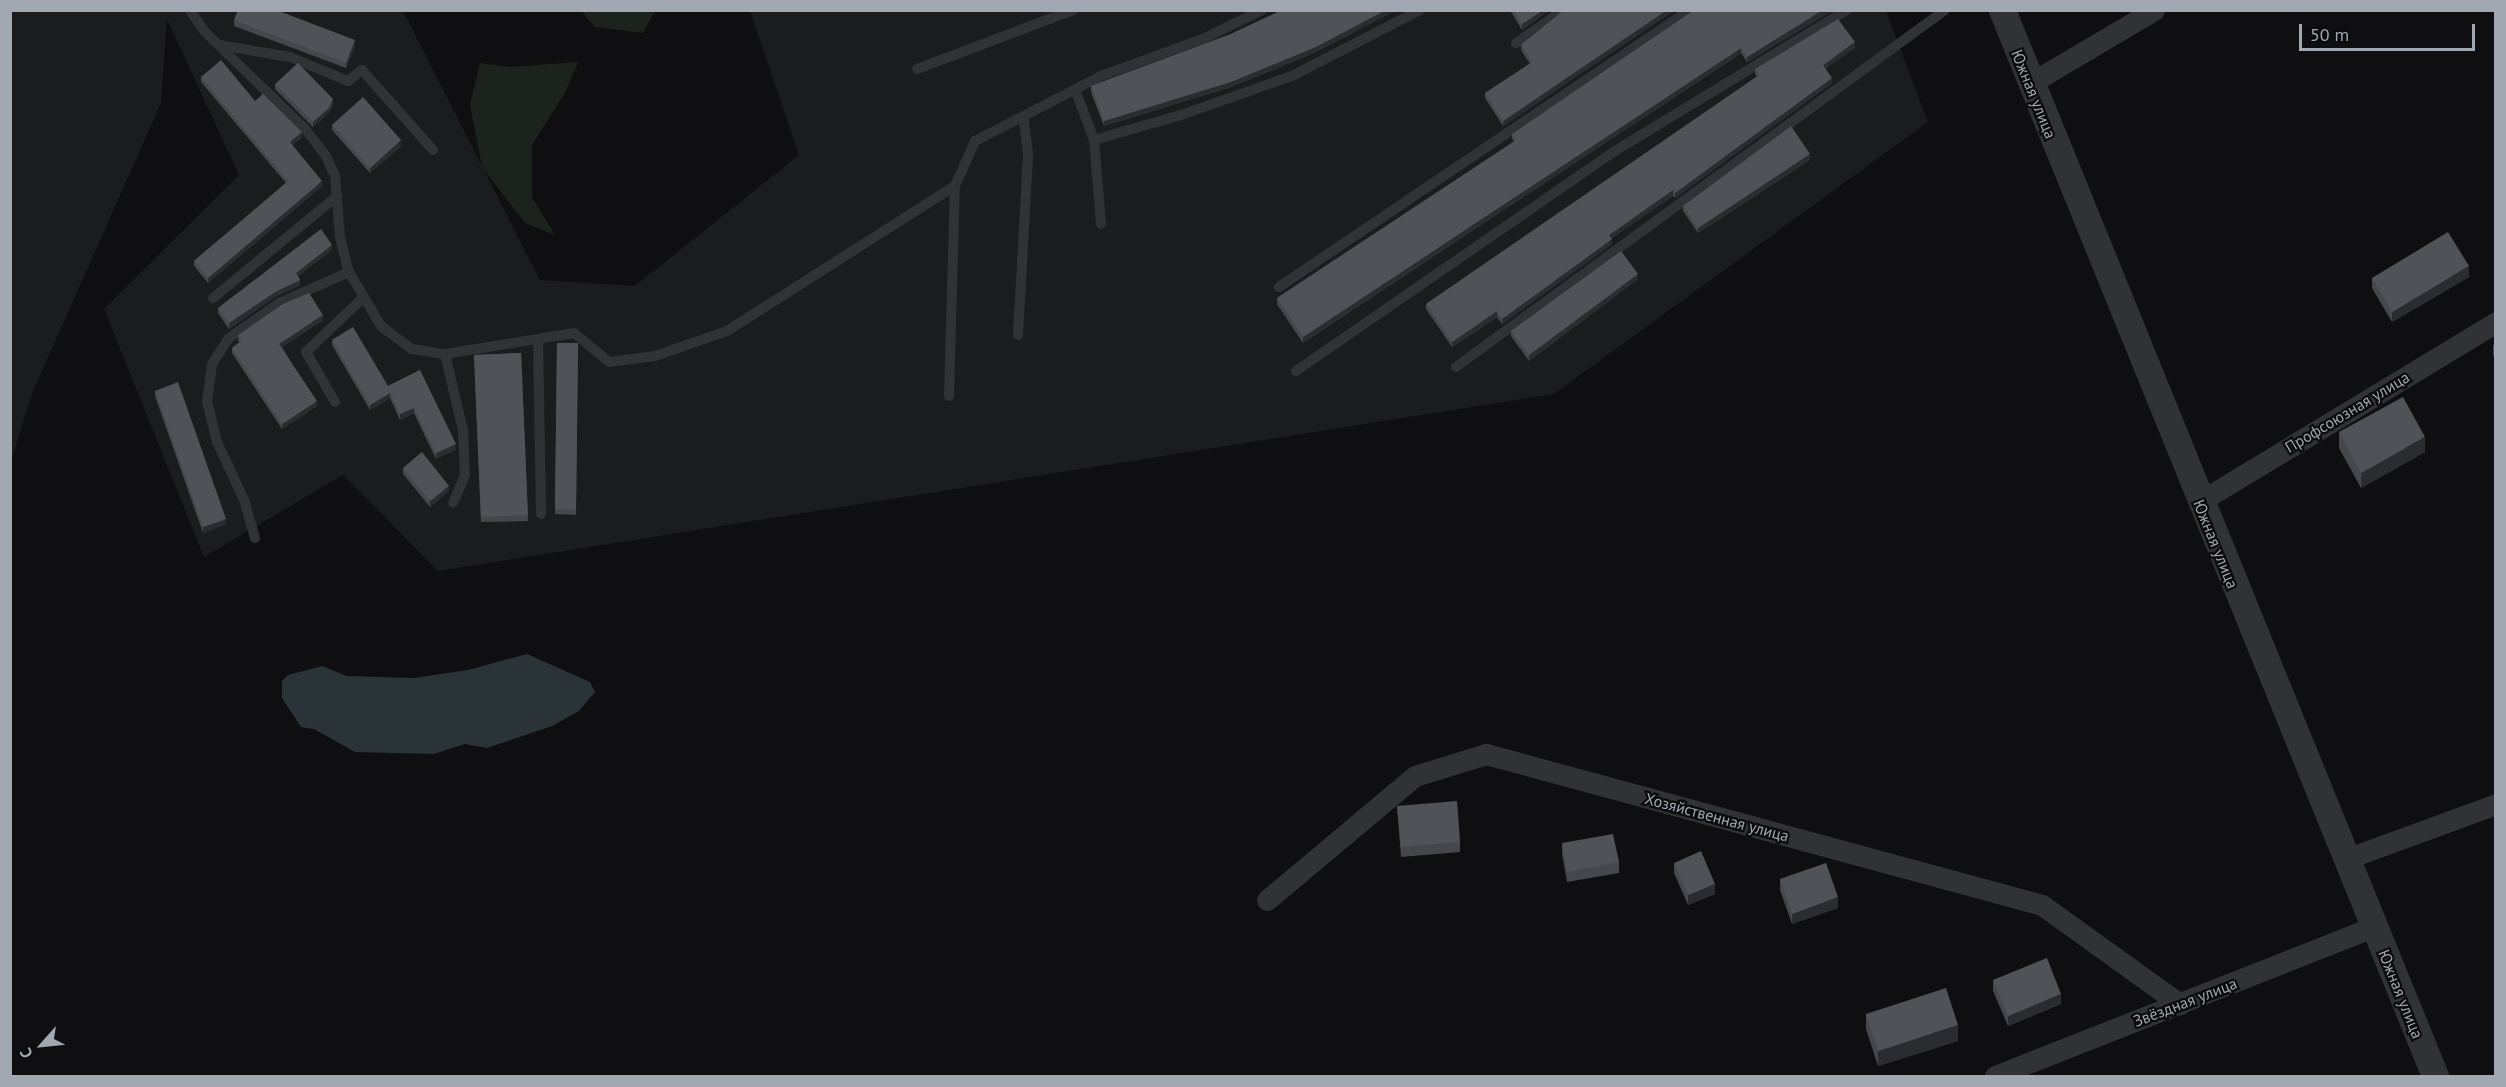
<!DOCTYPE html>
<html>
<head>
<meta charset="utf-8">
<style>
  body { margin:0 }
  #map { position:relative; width:2506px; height:1087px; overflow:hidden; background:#0f0f11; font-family:"PT Sans",sans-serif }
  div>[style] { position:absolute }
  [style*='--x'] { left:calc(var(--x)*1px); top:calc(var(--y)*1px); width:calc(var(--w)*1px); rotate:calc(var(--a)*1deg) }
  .built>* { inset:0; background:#1b1c1d }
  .green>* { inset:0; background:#1c231c }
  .water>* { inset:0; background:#2a3338 }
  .service>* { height:10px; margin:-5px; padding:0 5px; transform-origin:5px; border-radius:5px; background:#313235 }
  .minor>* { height:21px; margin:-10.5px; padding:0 10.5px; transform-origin:10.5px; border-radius:10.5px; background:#313235 }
  .tertiary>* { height:27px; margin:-13.5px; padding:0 13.5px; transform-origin:13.5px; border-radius:13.5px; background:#313235 }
  .wall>* { inset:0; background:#45474c }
  .shaded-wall>* { inset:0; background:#2b2c30 }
  .building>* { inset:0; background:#4f5257 }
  span { translate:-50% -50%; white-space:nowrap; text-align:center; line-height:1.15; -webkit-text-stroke:4.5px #0a0b0b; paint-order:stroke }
  .street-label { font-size:16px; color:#a1a8b1 }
  .frame { position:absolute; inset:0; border:12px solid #a1a8b1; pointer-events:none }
  .north { position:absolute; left:12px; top:1015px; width:60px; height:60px; -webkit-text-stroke:4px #0a0b0b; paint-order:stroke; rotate:243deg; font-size:16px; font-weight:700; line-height:24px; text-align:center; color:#a1a8b1 }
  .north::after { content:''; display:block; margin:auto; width:21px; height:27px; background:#a1a8b1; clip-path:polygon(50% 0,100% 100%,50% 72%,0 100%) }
  .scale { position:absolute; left:2299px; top:24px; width:176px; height:27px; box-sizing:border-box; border:3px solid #a1a8b1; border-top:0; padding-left:8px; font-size:18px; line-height:21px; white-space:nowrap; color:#a1a8b1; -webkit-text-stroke:4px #0a0b0b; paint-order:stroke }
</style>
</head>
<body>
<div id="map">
  <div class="built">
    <i style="clip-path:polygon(11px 11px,403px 11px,540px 280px,635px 286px,799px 155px,750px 11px,1886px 11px,1928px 122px,1554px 394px,438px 571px,343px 475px,204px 557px,104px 309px,239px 175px,167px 19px,161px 103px,31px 396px,11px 461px)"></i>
  </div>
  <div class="green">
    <i style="clip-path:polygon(581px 11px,655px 11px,643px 33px,595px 27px)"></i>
    <i style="clip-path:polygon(578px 62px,565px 93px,532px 145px,532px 197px,555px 235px,525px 223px,482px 167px,470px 105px,480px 63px,509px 67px)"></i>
  </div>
  <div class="water">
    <i style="clip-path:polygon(527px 654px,590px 682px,595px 692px,579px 711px,552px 726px,487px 748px,465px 744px,434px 754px,355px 752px,314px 729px,301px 727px,282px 698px,282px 681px,288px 675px,322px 666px,347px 676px,414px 678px,468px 670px)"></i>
  </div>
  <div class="service">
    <i style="--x:190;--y:10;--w:25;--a:56"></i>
    <i style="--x:204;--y:31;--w:141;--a:44.1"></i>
    <i style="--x:305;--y:129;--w:34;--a:52"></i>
    <i style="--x:326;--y:156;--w:22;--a:66"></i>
    <i style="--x:335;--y:176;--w:61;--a:85.3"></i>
    <i style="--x:340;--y:237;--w:36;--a:76"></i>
    <i style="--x:349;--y:272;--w:63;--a:59.3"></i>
    <i style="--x:381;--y:326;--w:39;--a:37"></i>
    <i style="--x:412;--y:349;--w:33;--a:9"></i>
    <i style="--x:445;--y:354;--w:131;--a:-9.2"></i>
    <i style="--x:574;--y:333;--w:45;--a:39.6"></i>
    <i style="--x:609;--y:362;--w:46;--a:-7.4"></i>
    <i style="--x:655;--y:356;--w:76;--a:-19.1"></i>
    <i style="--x:727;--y:331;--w:270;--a:-32.5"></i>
    <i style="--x:955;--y:186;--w:49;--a:-66"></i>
    <i style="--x:975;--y:141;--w:142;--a:-27.3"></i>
    <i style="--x:1101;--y:76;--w:111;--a:-20.1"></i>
    <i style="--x:1205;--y:38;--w:64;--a:-26.2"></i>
    <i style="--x:1516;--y:43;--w:58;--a:-34.5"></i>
    <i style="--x:219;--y:45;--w:72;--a:9.6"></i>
    <i style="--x:290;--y:57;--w:63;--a:22.5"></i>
    <i style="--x:348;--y:81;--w:18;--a:-38"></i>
    <i style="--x:362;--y:70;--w:107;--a:48.4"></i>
    <i style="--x:917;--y:69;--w:167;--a:-20.7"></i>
    <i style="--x:1075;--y:89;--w:54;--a:69.6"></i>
    <i style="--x:1094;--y:140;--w:84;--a:85.2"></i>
    <i style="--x:1094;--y:140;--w:91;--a:-16"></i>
    <i style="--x:1181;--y:115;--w:118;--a:-19.4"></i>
    <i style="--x:1292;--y:76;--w:144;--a:-27.3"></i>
    <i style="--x:1279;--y:287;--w:495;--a:-34"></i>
    <i style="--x:213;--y:298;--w:161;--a:-39.4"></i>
    <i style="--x:1018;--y:335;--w:181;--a:-86.8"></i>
    <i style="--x:1028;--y:154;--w:38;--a:-97"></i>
    <i style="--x:538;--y:339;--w:175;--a:89"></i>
    <i style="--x:445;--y:354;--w:78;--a:76.7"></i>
    <i style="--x:463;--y:430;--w:45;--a:87.5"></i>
    <i style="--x:465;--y:475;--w:30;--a:113"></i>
    <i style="--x:1456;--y:367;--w:605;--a:-36.13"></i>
    <i style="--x:1296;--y:371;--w:388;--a:-34.6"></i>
    <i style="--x:1615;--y:151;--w:271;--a:-31.3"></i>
    <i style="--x:949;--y:396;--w:210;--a:-88.4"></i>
    <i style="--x:335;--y:402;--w:58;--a:-120.1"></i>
    <i style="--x:306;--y:352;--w:80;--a:-43.5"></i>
    <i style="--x:255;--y:538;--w:37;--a:-106"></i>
    <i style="--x:245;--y:502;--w:66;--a:-115"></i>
    <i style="--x:217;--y:442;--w:42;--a:-103.7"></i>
    <i style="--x:207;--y:401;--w:37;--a:-82"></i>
    <i style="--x:212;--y:364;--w:31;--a:-57"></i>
    <i style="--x:229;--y:338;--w:61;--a:-35"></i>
    <i style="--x:279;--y:303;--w:77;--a:-23.9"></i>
  </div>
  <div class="minor">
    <i style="--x:2029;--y:84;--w:145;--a:-30.6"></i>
    <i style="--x:2199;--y:502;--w:347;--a:-31.2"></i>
    <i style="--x:2346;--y:859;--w:160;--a:-20.1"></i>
    <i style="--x:1267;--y:900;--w:193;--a:-40"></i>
    <i style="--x:1415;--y:776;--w:74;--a:-17.2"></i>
    <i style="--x:1486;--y:754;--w:576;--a:15.19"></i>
    <i style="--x:2042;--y:905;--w:170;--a:35.7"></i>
    <i style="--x:1995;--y:1076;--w:407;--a:-21.5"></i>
  </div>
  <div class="tertiary">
    <i style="--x:2002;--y:10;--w:1151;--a:67.89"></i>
  </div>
  <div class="wall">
    <i style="clip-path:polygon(1282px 10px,1396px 10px,1316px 52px,1231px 87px,1104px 126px,1091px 92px,1091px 86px,1231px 34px)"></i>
    <i style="clip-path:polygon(1510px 10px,1550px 10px,1522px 30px)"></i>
    <i style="clip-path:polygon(1564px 10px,1675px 10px,1503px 126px,1485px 98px,1485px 93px,1530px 64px,1521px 50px,1521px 45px)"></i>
    <i style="clip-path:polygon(1830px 10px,1830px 12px,1747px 62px,1741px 53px,1303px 343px,1277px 304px,1277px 298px,1514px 142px,1512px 139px,1512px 134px)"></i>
    <i style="clip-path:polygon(234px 20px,355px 46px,346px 68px,234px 26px)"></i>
    <i style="clip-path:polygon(1855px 48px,1825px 68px,1832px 83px,1675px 198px,1673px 196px,1611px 238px,1612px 244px,1502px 324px,1497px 317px,1452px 347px,1426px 309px,1426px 304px,1757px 77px,1755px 74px,1755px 69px)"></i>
    <i style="clip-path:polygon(201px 77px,255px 101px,302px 137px,292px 145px,322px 186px,208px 283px,194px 266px,194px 261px,286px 183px,201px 82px)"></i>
    <i style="clip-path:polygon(275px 84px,333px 105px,329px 113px,313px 127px,275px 89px)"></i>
    <i style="clip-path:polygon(332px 125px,401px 146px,370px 173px,332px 130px)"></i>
    <i style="clip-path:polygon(1810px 160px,1698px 233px,1683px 211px,1683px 206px)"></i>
    <i style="clip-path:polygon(332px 250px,298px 276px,300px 285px,275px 297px,229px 329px,218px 313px,218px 308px)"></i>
    <i style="clip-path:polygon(2469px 277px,2392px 322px,2372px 288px,2372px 278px)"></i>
    <i style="clip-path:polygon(1638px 279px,1529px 361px,1511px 336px,1511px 331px)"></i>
    <i style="clip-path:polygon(323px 320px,282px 347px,317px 406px,282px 429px,232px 353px,232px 348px,240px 342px,238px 341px,238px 335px)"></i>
    <i style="clip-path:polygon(332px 340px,388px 386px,420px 370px,456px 449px,436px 459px,414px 413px,400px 420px,390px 398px,370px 410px,332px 345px)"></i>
    <i style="clip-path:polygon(557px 343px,578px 343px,576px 515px,555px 514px)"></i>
    <i style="clip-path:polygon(2496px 344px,2496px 360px,2493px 355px,2493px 345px)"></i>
    <i style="clip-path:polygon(521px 353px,528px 521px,481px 522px,474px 355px)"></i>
    <i style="clip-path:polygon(155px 391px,226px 524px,203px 533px,155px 396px)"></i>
    <i style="clip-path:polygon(2339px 432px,2425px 452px,2361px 488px,2339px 448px)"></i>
    <i style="clip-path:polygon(403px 468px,449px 491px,430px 507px,403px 474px)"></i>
    <i style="clip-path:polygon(1397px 806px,1460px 842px,1460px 852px,1401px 857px)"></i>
    <i style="clip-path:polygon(1562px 843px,1619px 862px,1619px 873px,1567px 882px,1562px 854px)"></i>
    <i style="clip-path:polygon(1674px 863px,1715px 894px,1688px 905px,1674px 873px)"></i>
    <i style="clip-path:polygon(1780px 879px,1838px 908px,1792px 924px,1780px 890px)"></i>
    <i style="clip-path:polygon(1993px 980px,2061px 1004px,2008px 1026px,1993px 991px)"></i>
    <i style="clip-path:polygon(1866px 1014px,1958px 1041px,1878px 1066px,1866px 1029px)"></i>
  </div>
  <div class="shaded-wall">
    <i style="clip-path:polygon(1386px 10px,1396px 10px,1316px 52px,1231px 87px,1104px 126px,1104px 121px)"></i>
    <i style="clip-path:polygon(1543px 10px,1550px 10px,1522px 30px,1522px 24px)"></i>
    <i style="clip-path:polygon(1667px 10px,1675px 10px,1503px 126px,1503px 121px)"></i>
    <i style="clip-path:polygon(1823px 10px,1830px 10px,1830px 12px,1747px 62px,1747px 57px)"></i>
    <i style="clip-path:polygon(355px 40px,355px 46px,346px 68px,346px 63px)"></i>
    <i style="clip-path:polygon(1855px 42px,1855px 48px,1823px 70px,1823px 65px)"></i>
    <i style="clip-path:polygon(1741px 48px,1741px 53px,1303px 343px,1303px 337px)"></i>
    <i style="clip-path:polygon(1832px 78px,1832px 83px,1675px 198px,1675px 193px)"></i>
    <i style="clip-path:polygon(333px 99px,333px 105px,329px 113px,313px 127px,313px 122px)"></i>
    <i style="clip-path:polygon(302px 132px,302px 137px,290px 148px,290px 142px)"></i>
    <i style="clip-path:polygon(401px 140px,401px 146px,370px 173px,370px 168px)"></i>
    <i style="clip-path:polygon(1810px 154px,1810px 160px,1698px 233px,1698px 228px)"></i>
    <i style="clip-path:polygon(322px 181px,322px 186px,208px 283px,208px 278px)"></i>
    <i style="clip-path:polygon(1673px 190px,1673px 196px,1609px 240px,1609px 235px)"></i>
    <i style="clip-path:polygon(1612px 239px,1612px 244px,1502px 324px,1502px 319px)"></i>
    <i style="clip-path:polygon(332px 245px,332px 250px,296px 278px,296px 273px)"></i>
    <i style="clip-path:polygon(2469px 266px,2469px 277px,2392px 322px,2392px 312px)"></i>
    <i style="clip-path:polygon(1638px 274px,1638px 279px,1529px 361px,1529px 355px)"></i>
    <i style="clip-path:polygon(300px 280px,300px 285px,275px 297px,229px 329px,229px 323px,275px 292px)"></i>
    <i style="clip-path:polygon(1497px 311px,1497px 317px,1452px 347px,1452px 342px)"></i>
    <i style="clip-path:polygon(323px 315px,323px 320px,279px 349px,279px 344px)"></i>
    <i style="clip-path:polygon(390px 393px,390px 398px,370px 410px,370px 405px)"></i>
    <i style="clip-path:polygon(317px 401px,317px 406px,282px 429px,282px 424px)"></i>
    <i style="clip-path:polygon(414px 408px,414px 413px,400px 420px,400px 414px)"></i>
    <i style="clip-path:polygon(2425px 437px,2425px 452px,2361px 488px,2361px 473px)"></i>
    <i style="clip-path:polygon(456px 444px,456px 449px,436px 459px,436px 453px)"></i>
    <i style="clip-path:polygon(449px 486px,449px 491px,430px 507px,430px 501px)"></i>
    <i style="clip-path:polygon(226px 519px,226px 524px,203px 533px,203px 527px)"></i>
    <i style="clip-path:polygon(1715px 884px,1715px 894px,1688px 905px,1688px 895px)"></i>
    <i style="clip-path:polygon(1838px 897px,1838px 908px,1792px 924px,1792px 914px)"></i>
    <i style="clip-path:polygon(2061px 994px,2061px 1004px,2008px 1026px,2008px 1016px)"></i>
    <i style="clip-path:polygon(1958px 1025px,1958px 1041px,1878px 1066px,1878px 1051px)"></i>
  </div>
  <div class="building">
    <i style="clip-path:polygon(238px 10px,276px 10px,355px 40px,346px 63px,234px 20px)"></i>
    <i style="clip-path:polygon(1282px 10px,1386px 10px,1316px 47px,1231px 82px,1104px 121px,1091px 86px,1231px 34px)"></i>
    <i style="clip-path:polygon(1513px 10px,1543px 10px,1522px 24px)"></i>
    <i style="clip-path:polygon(1564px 10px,1667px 10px,1503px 121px,1485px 93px,1532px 62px,1521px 45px)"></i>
    <i style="clip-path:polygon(1694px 10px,1823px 10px,1747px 57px,1741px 48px,1303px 337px,1277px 298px,1516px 140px,1512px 134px)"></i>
    <i style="clip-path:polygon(1838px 19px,1855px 42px,1823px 65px,1832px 78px,1675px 193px,1673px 190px,1609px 235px,1612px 239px,1502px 319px,1497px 311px,1452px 342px,1426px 304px,1759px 75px,1755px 69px)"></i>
    <i style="clip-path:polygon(221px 60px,255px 101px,263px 94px,299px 129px,302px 132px,290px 142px,322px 181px,208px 278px,194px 261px,288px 181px,201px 77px)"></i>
    <i style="clip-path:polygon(298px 63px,333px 99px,329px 108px,313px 122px,275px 84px)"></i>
    <i style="clip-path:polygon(363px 97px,401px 140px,370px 168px,332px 125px)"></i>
    <i style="clip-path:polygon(1791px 126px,1810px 154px,1698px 228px,1683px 206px)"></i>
    <i style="clip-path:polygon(321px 229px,332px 245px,296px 273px,300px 280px,275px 292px,229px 323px,218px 308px)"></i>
    <i style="clip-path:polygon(2448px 232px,2469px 266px,2392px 312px,2372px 278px)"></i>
    <i style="clip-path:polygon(1621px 251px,1638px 274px,1529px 355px,1511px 331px)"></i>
    <i style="clip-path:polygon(309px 293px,323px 315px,279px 344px,317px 401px,282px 424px,232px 348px,242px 340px,238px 335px,283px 304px)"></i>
    <i style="clip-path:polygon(353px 327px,388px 386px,420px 370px,456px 444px,436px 453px,414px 408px,400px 414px,390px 393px,370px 405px,332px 340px)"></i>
    <i style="clip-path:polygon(557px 343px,578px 343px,576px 510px,555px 509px)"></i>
    <i style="clip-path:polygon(521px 353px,528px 515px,481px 517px,474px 355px)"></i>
    <i style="clip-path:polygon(178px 382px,226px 519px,203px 527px,155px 391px)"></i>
    <i style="clip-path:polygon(2403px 397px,2425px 437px,2361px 473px,2339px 432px)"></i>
    <i style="clip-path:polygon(422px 452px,449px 486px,430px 501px,403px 468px)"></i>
    <i style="clip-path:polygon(1457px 801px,1460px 842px,1401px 847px,1397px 806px)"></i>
    <i style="clip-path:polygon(1613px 834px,1619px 862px,1567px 872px,1562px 843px)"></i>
    <i style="clip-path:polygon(1701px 851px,1715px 884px,1688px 895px,1674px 863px)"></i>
    <i style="clip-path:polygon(1826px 863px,1838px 897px,1792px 914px,1780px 879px)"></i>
    <i style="clip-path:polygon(2047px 958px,2061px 994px,2008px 1016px,1993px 980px)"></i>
    <i style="clip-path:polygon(1946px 988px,1958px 1025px,1878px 1051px,1866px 1014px)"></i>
  </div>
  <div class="street-label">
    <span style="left:2034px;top:94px;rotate:68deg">Южная улица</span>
    <span style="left:2347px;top:412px;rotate:-31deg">Профсоюзная улица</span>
    <span style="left:2216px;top:544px;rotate:68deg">Южная улица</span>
    <span style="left:1717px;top:817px;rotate:15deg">Хозяйственная улица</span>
    <span style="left:2401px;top:994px;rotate:68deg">Южная улица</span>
    <span style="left:2185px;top:1002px;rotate:-21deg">Звёздная улица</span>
  </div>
  <div class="frame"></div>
  <div class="north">С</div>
  <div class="scale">50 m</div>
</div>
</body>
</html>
